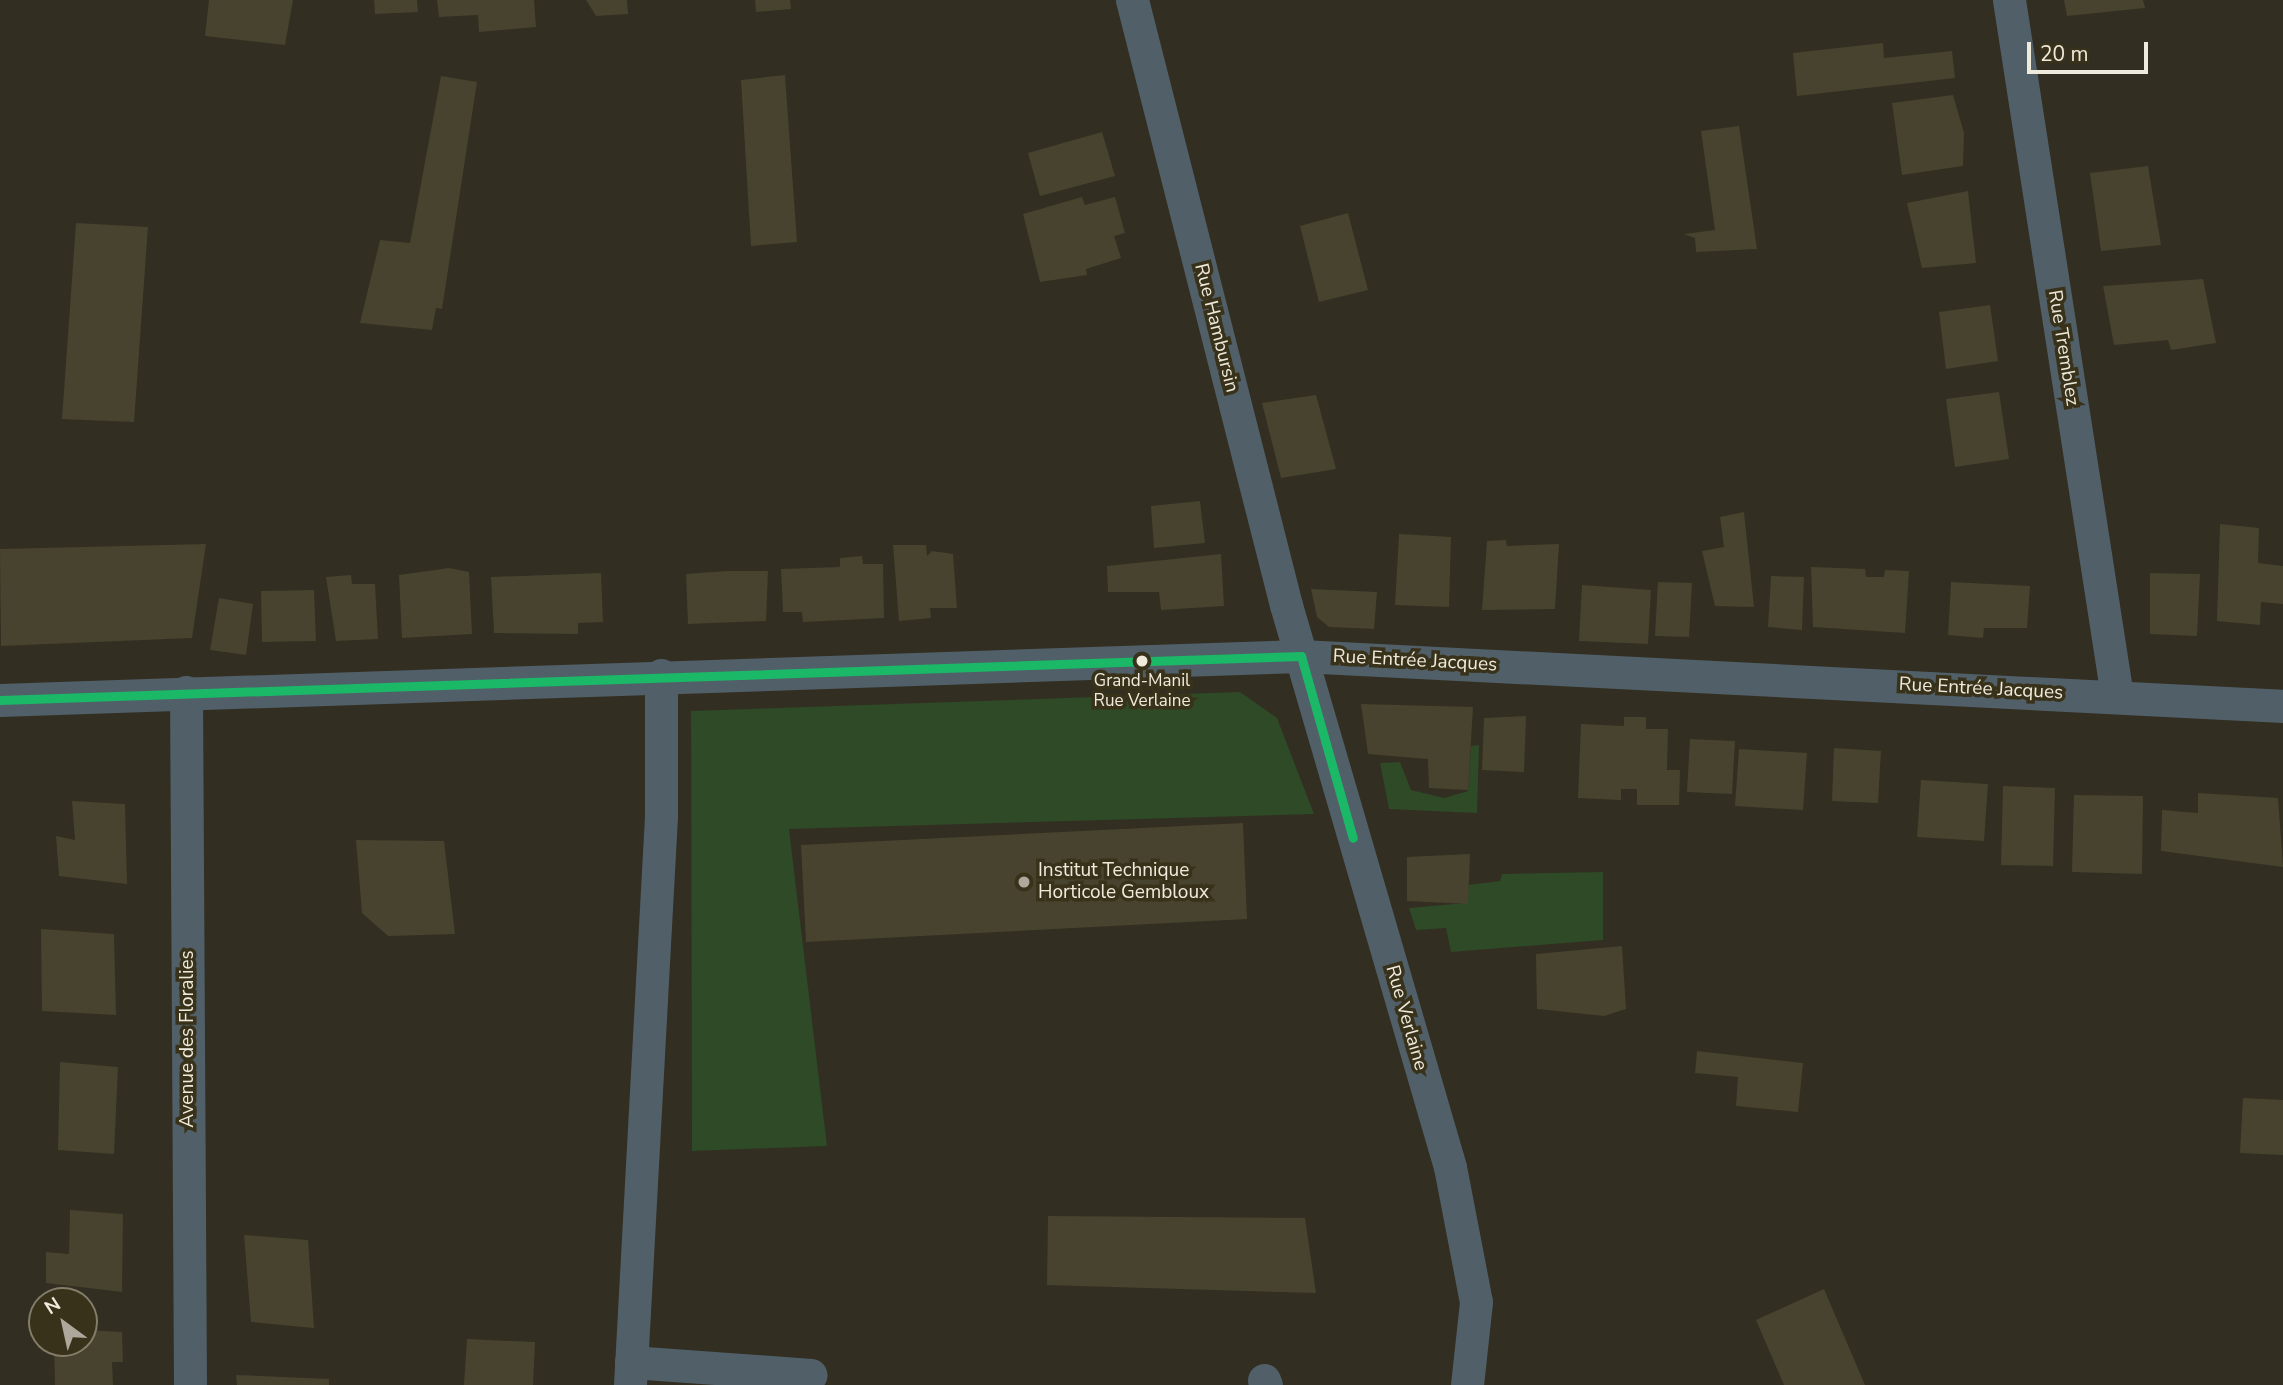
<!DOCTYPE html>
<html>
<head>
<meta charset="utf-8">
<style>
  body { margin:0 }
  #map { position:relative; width:2283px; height:1385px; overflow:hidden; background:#322e21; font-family:"Nunito Sans",sans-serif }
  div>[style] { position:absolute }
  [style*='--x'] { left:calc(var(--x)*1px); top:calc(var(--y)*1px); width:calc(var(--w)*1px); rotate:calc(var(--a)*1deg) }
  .green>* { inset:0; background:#2e4a26 }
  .building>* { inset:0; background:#48432e }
  .minor>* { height:33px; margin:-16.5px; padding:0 16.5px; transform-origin:16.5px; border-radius:16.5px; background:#515f68 }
  .bus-1>* { height:9px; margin:-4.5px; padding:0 4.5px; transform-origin:4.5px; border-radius:4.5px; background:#1ab867 }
  .dots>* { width:19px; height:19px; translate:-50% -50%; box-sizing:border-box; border:4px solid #39321a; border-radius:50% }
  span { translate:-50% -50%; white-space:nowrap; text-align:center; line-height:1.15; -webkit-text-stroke:7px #39321a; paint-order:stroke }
  .bus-label { font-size:17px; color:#efeadc }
  .street-label { font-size:19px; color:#efeadc }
  .poi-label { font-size:19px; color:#efeadc }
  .left { translate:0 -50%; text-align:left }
  .north { position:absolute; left:28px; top:1287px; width:70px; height:70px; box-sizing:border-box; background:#39321a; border:2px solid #827c68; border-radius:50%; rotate:327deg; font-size:19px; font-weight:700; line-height:28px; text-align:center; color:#efeadc }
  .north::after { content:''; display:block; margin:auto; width:24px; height:32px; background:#ada89b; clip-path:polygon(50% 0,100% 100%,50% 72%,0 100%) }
  .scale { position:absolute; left:2027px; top:42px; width:121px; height:32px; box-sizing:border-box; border:4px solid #efeadc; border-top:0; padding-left:9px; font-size:21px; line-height:24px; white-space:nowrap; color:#efeadc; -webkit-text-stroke:5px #39321a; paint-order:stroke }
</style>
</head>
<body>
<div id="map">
  <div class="green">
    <i style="clip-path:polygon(1240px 692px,1277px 718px,1314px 814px,789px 829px,827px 1146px,692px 1151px,691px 711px)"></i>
    <i style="clip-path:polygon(1479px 745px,1477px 813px,1389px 809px,1380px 763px,1400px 762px,1411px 790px,1444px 798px,1468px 791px,1471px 746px)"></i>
    <i style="clip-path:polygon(1603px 872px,1603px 940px,1451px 952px,1446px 928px,1416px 930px,1409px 908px,1466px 903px,1468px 885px,1500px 881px,1502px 874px)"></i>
  </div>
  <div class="building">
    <i style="clip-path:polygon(209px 0,293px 0,285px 45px,205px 36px)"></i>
    <i style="clip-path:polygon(374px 0,417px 0,418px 12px,375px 14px)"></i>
    <i style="clip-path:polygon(437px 0,534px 0,536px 27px,479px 32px,478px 15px,439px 17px)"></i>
    <i style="clip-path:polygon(586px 0,627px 0,628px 14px,596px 16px)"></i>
    <i style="clip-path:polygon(755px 0,790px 0,791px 9px,756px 12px)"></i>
    <i style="clip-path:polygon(2064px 0,2143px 0,2145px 8px,2067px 16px)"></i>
    <i style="clip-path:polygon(1883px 43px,1884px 58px,1952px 51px,1955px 78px,1797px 96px,1793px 53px)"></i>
    <i style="clip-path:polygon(785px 75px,797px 242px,751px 246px,741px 80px)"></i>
    <i style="clip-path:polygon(441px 76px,477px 82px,442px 309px,436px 308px,432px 330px,360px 323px,380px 240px,410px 243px)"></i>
    <i style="clip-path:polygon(1953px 95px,1964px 133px,1963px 166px,1902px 175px,1892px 103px)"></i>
    <i style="clip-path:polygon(1739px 126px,1757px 249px,1696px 252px,1695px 238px,1684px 234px,1715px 230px,1701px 131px)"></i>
    <i style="clip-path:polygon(1102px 132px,1115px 176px,1040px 196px,1028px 153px)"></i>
    <i style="clip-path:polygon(2148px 166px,2161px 245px,2101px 251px,2090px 173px)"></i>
    <i style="clip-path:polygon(1968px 191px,1976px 263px,1922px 268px,1907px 203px)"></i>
    <i style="clip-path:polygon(1082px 197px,1085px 205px,1115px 197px,1125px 233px,1114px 236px,1121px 258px,1086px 269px,1087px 275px,1040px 282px,1023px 214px)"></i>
    <i style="clip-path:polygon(1348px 213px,1368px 290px,1319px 302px,1300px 226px)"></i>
    <i style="clip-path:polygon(76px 223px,148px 227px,134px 422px,62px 419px)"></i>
    <i style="clip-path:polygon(2203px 279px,2216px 343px,2171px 350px,2168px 340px,2114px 345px,2103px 286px)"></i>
    <i style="clip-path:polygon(1990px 305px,1998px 361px,1946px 369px,1939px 312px)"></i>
    <i style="clip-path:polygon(1999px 392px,2009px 459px,1955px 467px,1946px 399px)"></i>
    <i style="clip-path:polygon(1316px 395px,1336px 469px,1281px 478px,1262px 403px)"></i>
    <i style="clip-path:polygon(1200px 501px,1205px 543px,1154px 548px,1151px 506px)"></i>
    <i style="clip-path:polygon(1744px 512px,1754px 607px,1715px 606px,1702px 551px,1724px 547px,1720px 517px)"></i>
    <i style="clip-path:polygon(2220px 524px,2259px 528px,2258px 563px,2283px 566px,2283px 604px,2261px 602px,2260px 625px,2217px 621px)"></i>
    <i style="clip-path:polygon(1399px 534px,1451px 537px,1449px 607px,1395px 605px)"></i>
    <i style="clip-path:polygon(1506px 540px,1507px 546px,1559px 544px,1555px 609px,1482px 610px,1487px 541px)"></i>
    <i style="clip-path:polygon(206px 544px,192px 638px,1px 646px,0 549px)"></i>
    <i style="clip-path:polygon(893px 545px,926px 545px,927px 556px,932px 551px,953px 554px,957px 608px,930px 608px,931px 618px,899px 621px)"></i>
    <i style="clip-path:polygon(1221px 554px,1224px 606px,1161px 610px,1159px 592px,1108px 592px,1107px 566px)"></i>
    <i style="clip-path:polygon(862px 556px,863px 564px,883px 564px,884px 618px,803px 622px,802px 612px,783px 612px,781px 569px,840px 567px,840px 558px)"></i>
    <i style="clip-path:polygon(1811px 567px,1865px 569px,1866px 577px,1884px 577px,1885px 570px,1909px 571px,1905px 633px,1813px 627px)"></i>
    <i style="clip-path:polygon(449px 568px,469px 572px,472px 634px,402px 638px,399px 575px)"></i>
    <i style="clip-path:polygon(727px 571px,768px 571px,766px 621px,688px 624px,686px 574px)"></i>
    <i style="clip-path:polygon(601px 573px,603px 622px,578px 623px,578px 634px,494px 633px,491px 577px)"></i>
    <i style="clip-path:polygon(2150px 573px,2200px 574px,2197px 636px,2150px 634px)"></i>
    <i style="clip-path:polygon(351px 575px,352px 584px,375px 584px,378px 639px,336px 641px,326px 577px)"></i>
    <i style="clip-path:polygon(1771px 576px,1804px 577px,1802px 630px,1768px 627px)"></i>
    <i style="clip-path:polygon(1658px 582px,1692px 583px,1689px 637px,1655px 636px)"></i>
    <i style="clip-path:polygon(1951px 582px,2030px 586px,2027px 628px,1984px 628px,1983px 638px,1948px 635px)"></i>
    <i style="clip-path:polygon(1582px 585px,1651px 590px,1648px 644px,1579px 641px)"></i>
    <i style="clip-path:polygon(1311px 589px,1377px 592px,1374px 629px,1329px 627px,1317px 617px)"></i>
    <i style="clip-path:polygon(314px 590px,316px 641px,262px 642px,261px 591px)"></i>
    <i style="clip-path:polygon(219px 598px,253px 604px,246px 655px,210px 650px)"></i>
    <i style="clip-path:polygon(1361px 704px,1473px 707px,1468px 790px,1429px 788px,1428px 759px,1368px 754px)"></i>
    <i style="clip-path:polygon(1526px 716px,1524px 772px,1482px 770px,1484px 718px)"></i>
    <i style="clip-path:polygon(1624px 717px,1646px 717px,1646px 729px,1668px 729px,1667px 770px,1680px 770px,1679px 805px,1637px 805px,1637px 789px,1621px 789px,1621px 800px,1578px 798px,1581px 724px,1624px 726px)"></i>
    <i style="clip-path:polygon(1690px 739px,1735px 741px,1732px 794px,1687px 792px)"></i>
    <i style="clip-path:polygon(1834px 748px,1881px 751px,1878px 803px,1832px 801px)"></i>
    <i style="clip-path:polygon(1739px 749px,1807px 753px,1803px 810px,1735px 806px)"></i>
    <i style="clip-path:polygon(1921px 780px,1988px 784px,1984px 841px,1917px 837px)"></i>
    <i style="clip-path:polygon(2003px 786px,2055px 788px,2053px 866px,2001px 865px)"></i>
    <i style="clip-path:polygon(2198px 793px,2278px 798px,2283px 867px,2161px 851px,2162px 810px,2198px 813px)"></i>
    <i style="clip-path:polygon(2074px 795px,2143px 796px,2142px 874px,2072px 872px)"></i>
    <i style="clip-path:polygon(72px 801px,125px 804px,127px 884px,59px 876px,56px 836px,75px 840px)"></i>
    <i style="clip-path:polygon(1243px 823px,1247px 919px,806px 942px,801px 845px)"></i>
    <i style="clip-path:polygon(356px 840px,444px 841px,455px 934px,388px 936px,362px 913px)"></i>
    <i style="clip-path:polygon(1470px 854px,1468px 904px,1407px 901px,1407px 857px)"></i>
    <i style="clip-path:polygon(41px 929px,114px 934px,116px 1015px,42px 1011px)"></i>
    <i style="clip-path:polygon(1622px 946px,1626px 1009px,1604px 1016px,1537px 1009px,1536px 954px)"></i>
    <i style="clip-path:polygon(1697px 1051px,1803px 1063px,1798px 1112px,1736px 1106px,1738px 1077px,1695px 1073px)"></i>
    <i style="clip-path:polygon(60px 1062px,118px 1067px,114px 1154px,58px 1150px)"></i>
    <i style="clip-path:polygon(2243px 1098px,2283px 1100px,2283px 1155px,2240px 1153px)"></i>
    <i style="clip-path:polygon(70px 1210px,123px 1214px,122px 1292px,46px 1283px,46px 1252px,69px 1254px)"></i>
    <i style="clip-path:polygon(1048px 1216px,1305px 1218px,1316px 1293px,1047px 1285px)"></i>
    <i style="clip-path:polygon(244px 1235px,308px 1240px,314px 1328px,251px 1322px)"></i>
    <i style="clip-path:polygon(1824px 1289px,1865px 1385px,1784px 1385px,1756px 1320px)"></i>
    <i style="clip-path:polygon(84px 1330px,122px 1332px,123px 1362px,112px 1362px,113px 1385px,55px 1385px,54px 1343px,84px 1343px)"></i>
    <i style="clip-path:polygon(467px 1339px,535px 1342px,533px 1385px,464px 1385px)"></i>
    <i style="clip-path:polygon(236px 1375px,329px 1379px,329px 1385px,237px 1385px)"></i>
  </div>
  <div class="minor">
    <i style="--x:1132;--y:0;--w:624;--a:75.72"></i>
    <i style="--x:1286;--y:605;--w:585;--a:73.73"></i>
    <i style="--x:1450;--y:1167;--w:137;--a:79.1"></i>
    <i style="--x:1476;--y:1302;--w:83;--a:96.2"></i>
    <i style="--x:2009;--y:0;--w:704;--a:81.18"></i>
    <i style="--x:186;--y:692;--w:693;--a:89.67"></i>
    <i style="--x:0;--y:700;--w:1302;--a:-1.94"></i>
    <i style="--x:1301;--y:656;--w:983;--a:2.91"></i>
    <i style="--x:631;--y:1362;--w:180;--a:4.1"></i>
    <i style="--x:1264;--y:1380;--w:5;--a:68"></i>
    <i style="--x:630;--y:1385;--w:569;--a:-86.88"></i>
    <i style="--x:661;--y:817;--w:142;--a:-90"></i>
  </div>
  <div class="bus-1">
    <i style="--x:0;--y:700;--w:1302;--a:-1.94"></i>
    <i style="--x:1301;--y:656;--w:189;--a:74.1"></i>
  </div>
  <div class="dots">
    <i style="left:1142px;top:661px;background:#efeadc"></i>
    <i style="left:1024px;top:882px;background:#ada89b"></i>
  </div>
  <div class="bus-label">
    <span style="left:1142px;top:691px">Grand-Manil<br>Rue Verlaine</span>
  </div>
  <div class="street-label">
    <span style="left:1216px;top:328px;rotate:76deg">Rue Hambursin</span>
    <span style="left:2063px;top:348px;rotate:81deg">Rue Tremblez</span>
    <span style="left:1415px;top:661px;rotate:3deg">Rue Entrée Jacques</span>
    <span style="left:1981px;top:689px;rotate:3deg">Rue Entrée Jacques</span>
    <span style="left:1406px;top:1018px;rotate:74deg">Rue Verlaine</span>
    <span style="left:188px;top:1039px;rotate:-90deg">Avenue des Floralies</span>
  </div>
  <div class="poi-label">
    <span class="left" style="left:1038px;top:882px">Institut Technique<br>Horticole Gembloux</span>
  </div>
  <div class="north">N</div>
  <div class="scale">20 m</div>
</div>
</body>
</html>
